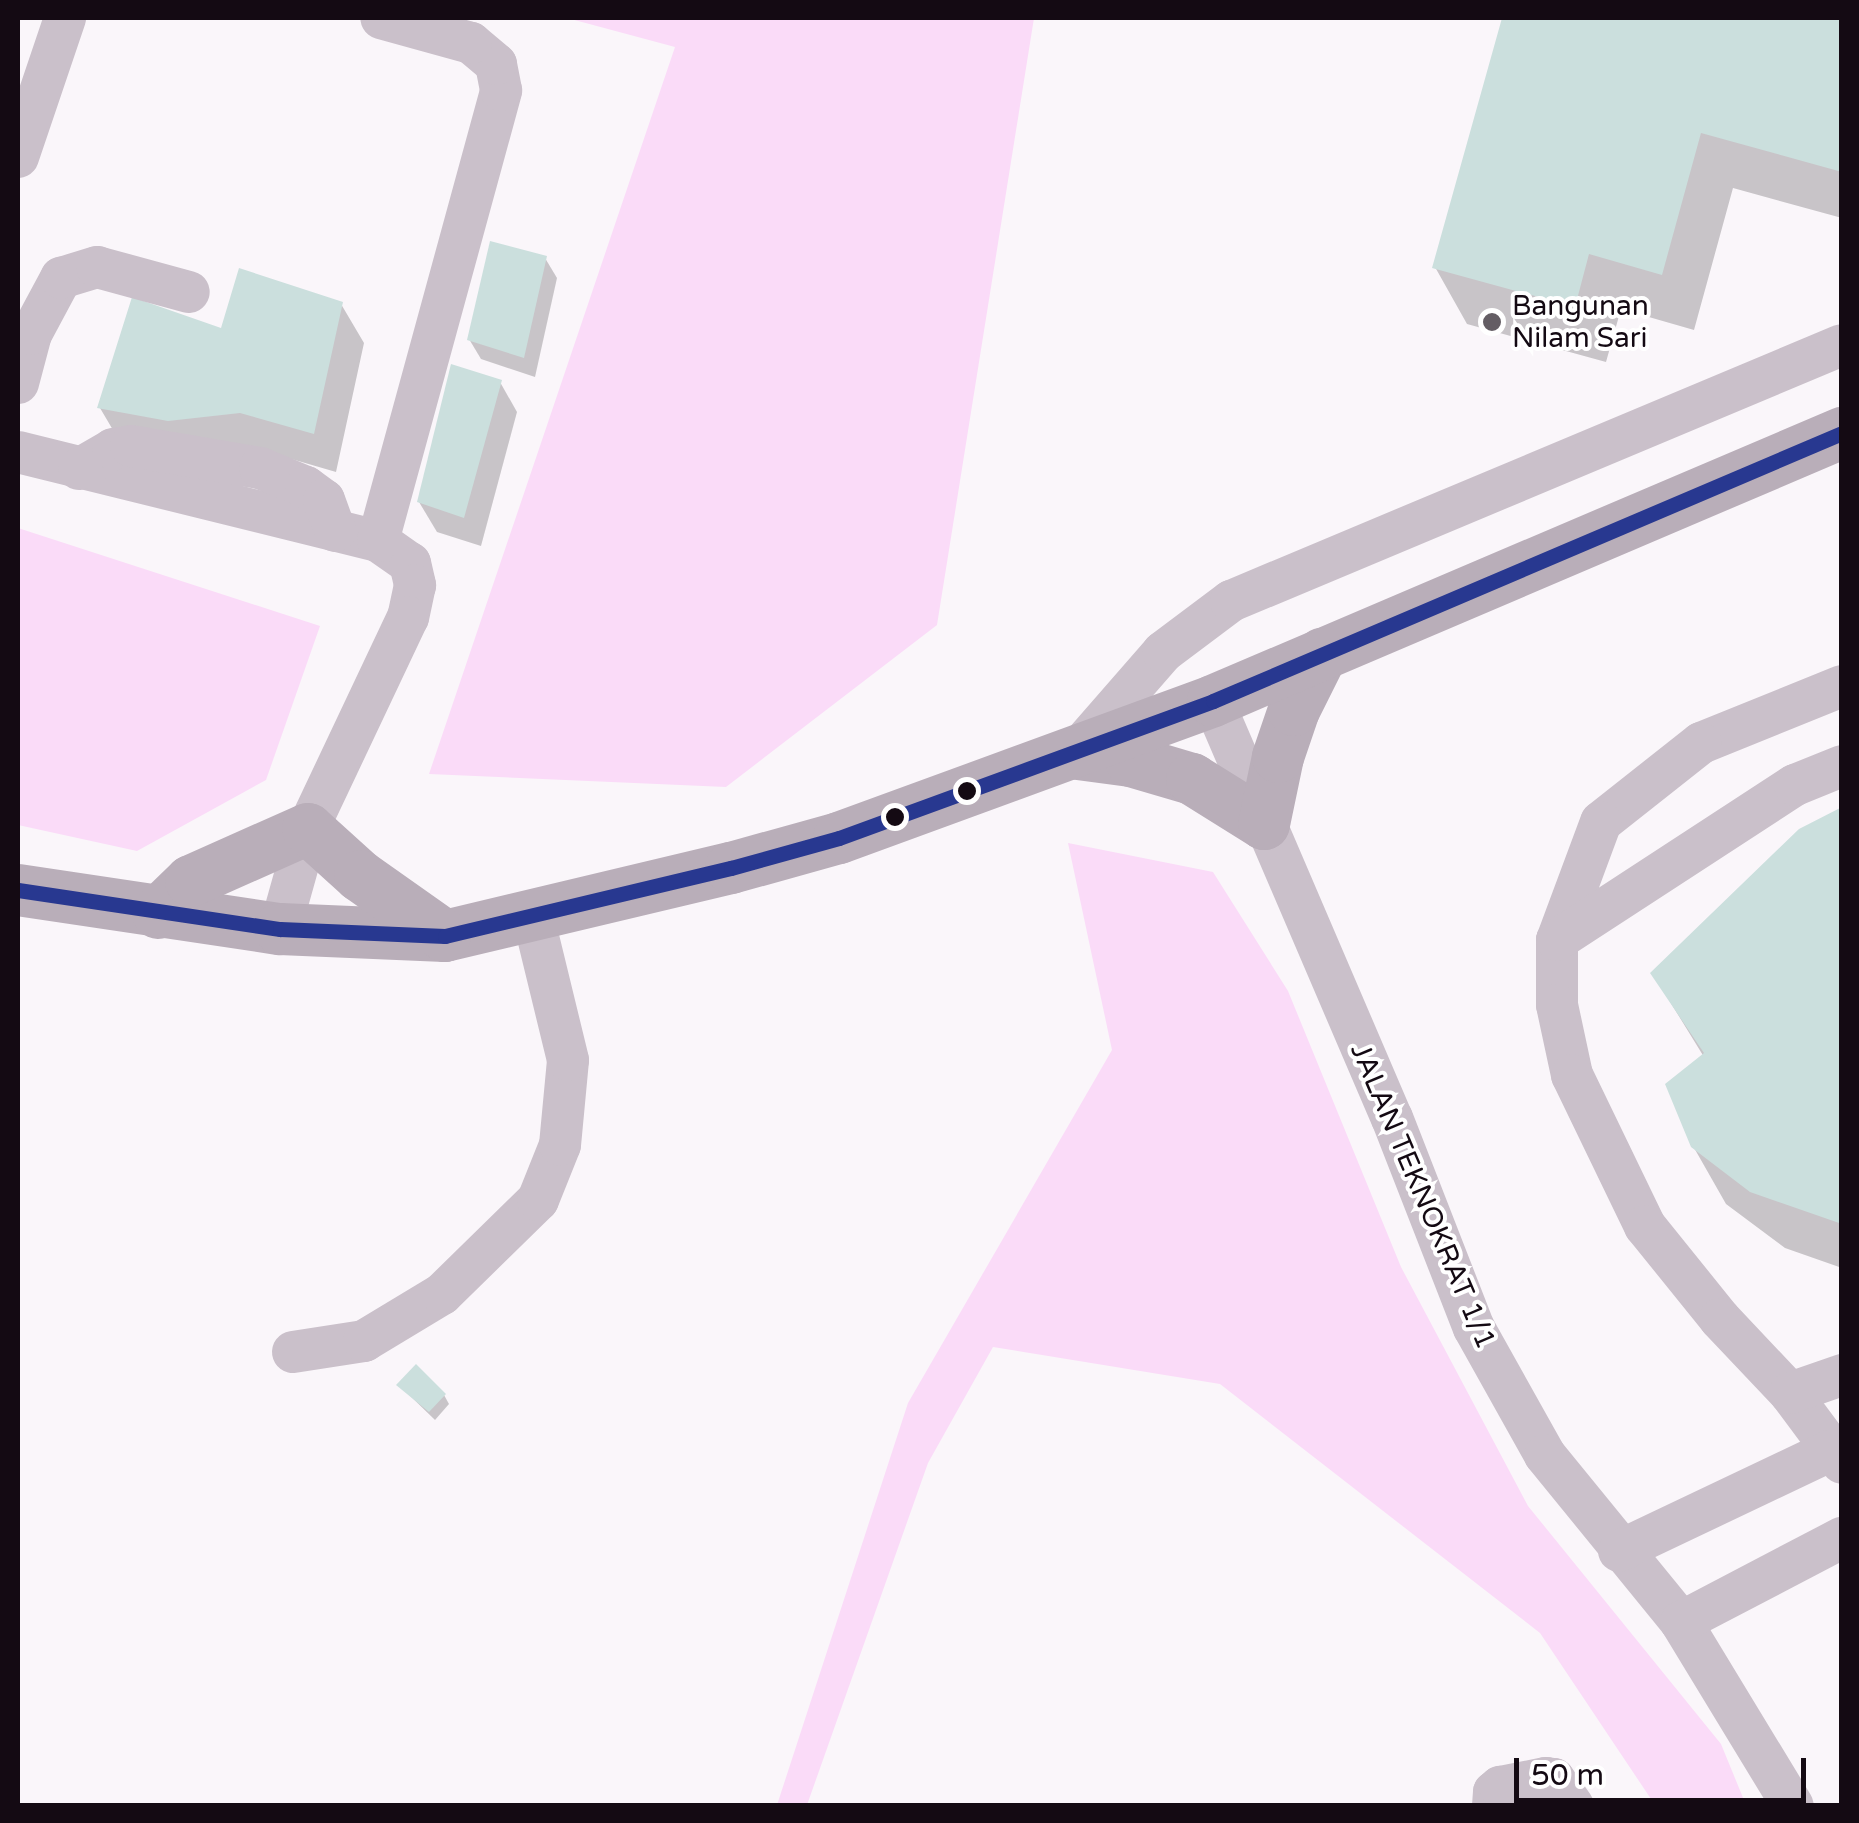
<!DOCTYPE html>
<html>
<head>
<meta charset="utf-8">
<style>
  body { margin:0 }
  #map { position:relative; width:1859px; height:1823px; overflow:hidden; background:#faf6fa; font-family:"Varela Round",sans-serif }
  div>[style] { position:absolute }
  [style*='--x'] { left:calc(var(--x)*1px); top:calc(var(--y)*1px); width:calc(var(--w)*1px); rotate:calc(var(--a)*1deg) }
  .green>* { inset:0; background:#fadbf8 }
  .shadow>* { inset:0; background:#0003 }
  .building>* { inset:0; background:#cbdfdd }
  .minor>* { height:42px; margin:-21px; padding:0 21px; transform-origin:21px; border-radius:21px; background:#cac0ca }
  .major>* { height:52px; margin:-26px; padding:0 26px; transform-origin:26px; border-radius:26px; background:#b9aeb9 }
  .bus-1>* { height:15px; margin:-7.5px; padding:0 7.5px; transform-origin:7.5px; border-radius:7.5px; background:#283890 }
  .dots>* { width:28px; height:28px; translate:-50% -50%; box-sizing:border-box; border:5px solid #fff; border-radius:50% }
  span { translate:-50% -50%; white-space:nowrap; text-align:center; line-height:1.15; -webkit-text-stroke:8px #fff; paint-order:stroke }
  .poi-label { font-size:28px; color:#140a13 }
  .left { translate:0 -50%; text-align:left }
  .street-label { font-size:28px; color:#140a13 }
  .frame { position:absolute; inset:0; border:20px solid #140a13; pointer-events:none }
  .scale { position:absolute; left:1514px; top:1758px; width:292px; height:45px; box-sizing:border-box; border:5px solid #140a13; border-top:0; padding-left:12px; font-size:30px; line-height:35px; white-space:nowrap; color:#140a13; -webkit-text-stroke:8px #fff; paint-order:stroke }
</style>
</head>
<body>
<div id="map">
  <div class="green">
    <i style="clip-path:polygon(567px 18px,1034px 18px,937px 625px,726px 787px,429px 774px,675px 47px)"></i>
    <i style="clip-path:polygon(18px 528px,320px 626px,266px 780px,137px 851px,18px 825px)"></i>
    <i style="clip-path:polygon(1068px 843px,1213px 872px,1288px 991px,1401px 1267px,1528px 1506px,1721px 1744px,1746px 1805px,1655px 1805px,1540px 1633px,1220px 1384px,993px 1347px,928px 1463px,807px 1805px,777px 1805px,908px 1403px,1112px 1050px)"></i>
  </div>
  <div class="shadow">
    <i style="clip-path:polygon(1505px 18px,1842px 18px,1842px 218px,1733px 188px,1694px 330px,1621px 309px,1606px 362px,1467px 324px,1435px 267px)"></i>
    <i style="clip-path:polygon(545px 258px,557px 278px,535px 377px,481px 359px,469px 339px)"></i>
    <i style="clip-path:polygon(341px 304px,364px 343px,336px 472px,264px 451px,123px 447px,100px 408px,223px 331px)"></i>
    <i style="clip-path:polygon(500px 382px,517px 412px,481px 546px,437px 532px,419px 502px)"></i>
    <i style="clip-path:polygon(1842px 810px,1842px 1268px,1785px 1248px,1726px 1204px,1693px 1146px,1704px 1057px,1653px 974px)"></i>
    <i style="clip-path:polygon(399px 1385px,444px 1395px,449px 1404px,435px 1420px)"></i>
  </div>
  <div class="building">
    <i style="clip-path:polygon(1502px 18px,1842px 18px,1842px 172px,1701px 133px,1662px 275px,1589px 254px,1575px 307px,1432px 268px)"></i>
    <i style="clip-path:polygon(490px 241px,547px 256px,524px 358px,467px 340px)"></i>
    <i style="clip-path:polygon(239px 268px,343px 302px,314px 434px,240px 413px,168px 421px,97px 408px,132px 297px,221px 328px)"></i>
    <i style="clip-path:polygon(451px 364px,502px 380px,464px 518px,417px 502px)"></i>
    <i style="clip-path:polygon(1842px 807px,1842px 1224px,1750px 1192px,1691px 1147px,1665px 1084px,1704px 1053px,1650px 973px,1799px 829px)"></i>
    <i style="clip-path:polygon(416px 1364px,446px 1394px,429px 1412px,396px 1385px)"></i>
  </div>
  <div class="minor">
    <i style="--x:18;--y:157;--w:147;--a:-71.3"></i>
    <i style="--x:18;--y:383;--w:51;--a:-75.1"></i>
    <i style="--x:31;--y:334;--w:64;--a:-61.8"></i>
    <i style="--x:61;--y:278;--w:38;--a:-17"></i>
    <i style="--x:97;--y:267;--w:95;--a:15.2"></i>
    <i style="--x:18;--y:452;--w:371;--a:13.9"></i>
    <i style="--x:378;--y:541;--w:39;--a:35"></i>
    <i style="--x:410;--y:563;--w:23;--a:77"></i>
    <i style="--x:415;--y:585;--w:33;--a:102"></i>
    <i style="--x:408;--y:617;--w:234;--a:115.3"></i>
    <i style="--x:308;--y:829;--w:104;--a:105.6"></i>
    <i style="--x:79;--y:469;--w:39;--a:-30"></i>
    <i style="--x:113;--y:449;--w:18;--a:-9"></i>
    <i style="--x:131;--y:446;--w:131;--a:9.7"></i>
    <i style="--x:260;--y:468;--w:50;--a:22.4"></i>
    <i style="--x:306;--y:487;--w:22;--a:36"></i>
    <i style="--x:324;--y:500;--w:33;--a:70"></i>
    <i style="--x:378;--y:541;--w:467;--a:-74.7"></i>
    <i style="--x:501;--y:90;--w:26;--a:-101"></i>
    <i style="--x:496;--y:64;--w:33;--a:-140"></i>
    <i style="--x:471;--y:43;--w:93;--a:-164.5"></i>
    <i style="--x:1842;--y:686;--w:152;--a:158"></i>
    <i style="--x:1701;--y:743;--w:127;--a:141.7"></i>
    <i style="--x:1601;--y:822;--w:126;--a:110.4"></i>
    <i style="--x:1557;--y:940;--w:65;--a:90"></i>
    <i style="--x:1557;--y:1005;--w:72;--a:77.9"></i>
    <i style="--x:1572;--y:1075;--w:168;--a:64.2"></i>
    <i style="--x:1645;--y:1226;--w:119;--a:51.1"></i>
    <i style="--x:1720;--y:1319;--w:102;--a:46.6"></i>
    <i style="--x:1790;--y:1393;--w:87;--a:53.4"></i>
    <i style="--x:1213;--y:701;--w:454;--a:66.8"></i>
    <i style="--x:1392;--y:1118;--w:225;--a:68.7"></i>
    <i style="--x:1474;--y:1328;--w:145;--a:60.8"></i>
    <i style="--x:1545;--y:1455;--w:215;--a:50.8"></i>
    <i style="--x:1681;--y:1622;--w:215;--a:58.7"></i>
    <i style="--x:1075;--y:753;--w:134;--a:-48.9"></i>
    <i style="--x:1163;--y:652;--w:85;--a:-36.9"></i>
    <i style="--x:1231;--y:601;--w:662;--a:-22.73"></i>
    <i style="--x:1557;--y:940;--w:284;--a:-33.1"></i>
    <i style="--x:1795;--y:785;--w:51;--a:-22"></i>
    <i style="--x:293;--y:1352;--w:72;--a:-8.8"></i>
    <i style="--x:364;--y:1341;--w:91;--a:-31.1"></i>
    <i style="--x:442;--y:1294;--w:134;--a:-44.4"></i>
    <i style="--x:538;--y:1200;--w:59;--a:-68.2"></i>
    <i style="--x:560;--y:1145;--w:85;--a:-84.6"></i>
    <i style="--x:568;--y:1060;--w:152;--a:-103.7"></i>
    <i style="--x:1790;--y:1393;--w:55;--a:-19.1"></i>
    <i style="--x:1619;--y:1551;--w:233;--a:-25.4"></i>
    <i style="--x:1681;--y:1622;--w:182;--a:-27.6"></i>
    <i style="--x:1493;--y:1806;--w:14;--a:-86"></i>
    <i style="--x:1494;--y:1792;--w:8;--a:-40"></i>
    <i style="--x:1500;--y:1787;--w:47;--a:-11.1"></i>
    <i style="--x:1546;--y:1778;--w:8;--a:7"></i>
    <i style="--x:1554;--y:1779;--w:33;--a:55"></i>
  </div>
  <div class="major">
    <i style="--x:1078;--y:754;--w:53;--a:7.5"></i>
    <i style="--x:1131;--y:761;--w:64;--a:16.4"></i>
    <i style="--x:1192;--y:779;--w:85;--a:32"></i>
    <i style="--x:1264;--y:824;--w:68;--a:-78.2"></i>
    <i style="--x:1278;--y:757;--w:50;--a:-71.2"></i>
    <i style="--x:1294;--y:710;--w:63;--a:-63.4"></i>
    <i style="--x:18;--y:890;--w:265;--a:8.5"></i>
    <i style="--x:280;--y:929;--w:165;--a:2.4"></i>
    <i style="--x:445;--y:936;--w:294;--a:-13.4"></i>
    <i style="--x:731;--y:868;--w:112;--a:-15.5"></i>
    <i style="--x:839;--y:838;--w:398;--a:-20.1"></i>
    <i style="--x:1213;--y:701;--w:684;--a:-23.08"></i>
    <i style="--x:158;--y:913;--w:46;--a:-44.1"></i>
    <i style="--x:191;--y:881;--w:128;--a:-24"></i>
    <i style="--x:308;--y:829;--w:70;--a:42.1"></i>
    <i style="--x:360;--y:876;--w:104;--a:35.2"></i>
  </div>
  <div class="bus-1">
    <i style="--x:18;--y:890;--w:265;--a:8.5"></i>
    <i style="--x:280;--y:929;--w:165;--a:2.4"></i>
    <i style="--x:445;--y:936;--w:294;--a:-13.4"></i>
    <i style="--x:731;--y:868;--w:112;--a:-15.5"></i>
    <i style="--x:839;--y:838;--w:398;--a:-20.1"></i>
    <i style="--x:1213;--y:701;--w:684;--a:-23.08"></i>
  </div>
  <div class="dots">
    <i style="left:1492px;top:322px;background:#645d64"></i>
    <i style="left:967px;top:791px;background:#140a13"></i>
    <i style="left:895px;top:817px;background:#140a13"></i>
  </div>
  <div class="poi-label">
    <span class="left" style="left:1512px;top:322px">Bangunan<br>Nilam Sari</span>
  </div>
  <div class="street-label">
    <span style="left:1423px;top:1196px;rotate:67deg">JALAN TEKNOKRAT 1/1</span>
  </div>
  <div class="frame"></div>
  <div class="scale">50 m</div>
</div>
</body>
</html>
